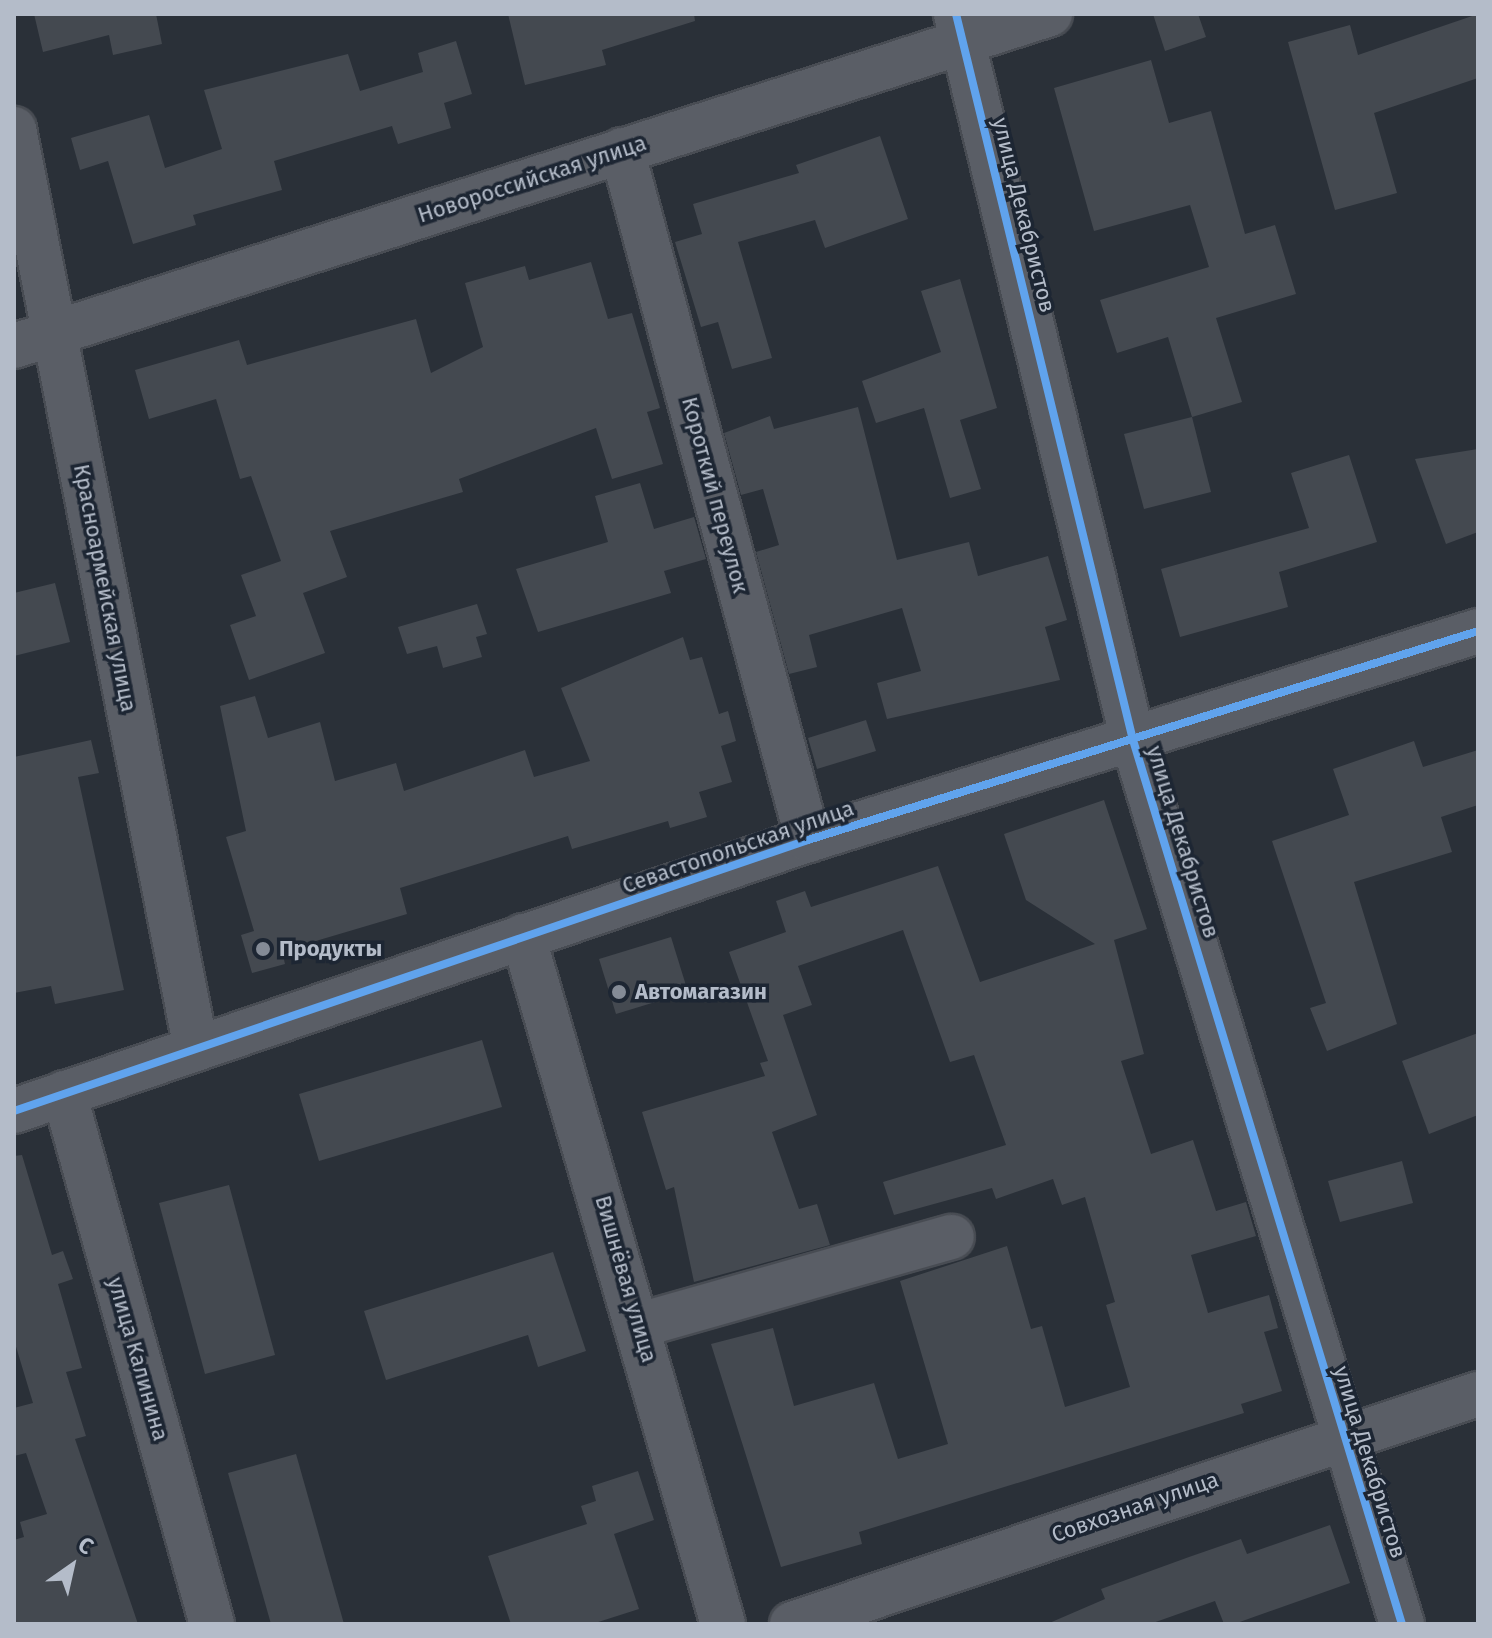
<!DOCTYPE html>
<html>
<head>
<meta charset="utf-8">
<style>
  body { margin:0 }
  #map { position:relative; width:1492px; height:1638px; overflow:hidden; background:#2a3038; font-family:"Fira Sans",sans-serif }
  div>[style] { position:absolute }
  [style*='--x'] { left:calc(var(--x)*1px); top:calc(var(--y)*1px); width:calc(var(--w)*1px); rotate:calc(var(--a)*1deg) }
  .building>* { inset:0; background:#444950 }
  .roads { filter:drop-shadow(2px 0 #484c53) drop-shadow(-2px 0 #484c53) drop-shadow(0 2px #484c53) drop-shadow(0 -2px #484c53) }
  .minor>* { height:44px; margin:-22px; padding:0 22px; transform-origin:22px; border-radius:22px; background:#5a5e66 }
  .cycleway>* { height:8px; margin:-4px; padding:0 4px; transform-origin:4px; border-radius:4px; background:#60a3ed }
  .dots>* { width:22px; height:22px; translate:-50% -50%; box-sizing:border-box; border:4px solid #1d2633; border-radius:50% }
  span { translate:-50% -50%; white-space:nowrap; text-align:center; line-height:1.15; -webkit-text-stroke:7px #1d2633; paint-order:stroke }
  .street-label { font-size:22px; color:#b4bcc9 }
  .poi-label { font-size:22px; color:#b4bcc9; font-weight:700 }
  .left { translate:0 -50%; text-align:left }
  .frame { position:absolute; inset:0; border:16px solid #b4bcc9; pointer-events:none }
  .north { position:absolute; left:32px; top:1526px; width:80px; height:80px; -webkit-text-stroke:6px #1d2633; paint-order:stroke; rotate:34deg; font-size:22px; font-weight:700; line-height:32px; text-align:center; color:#b4bcc9 }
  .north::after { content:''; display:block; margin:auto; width:28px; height:36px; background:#b4bcc9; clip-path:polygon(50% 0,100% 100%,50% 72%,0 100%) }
</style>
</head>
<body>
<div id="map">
  <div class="building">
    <i style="clip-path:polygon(34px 14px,156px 14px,162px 44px,113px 55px,109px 35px,43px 52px)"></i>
    <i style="clip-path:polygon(508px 14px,694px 14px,695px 21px,602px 50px,606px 65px,525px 85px)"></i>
    <i style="clip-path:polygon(1153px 14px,1198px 14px,1206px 37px,1165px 51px)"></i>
    <i style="clip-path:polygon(1478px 14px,1478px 78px,1374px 113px,1397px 193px,1335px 210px,1288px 42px,1350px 25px,1358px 55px)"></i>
    <i style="clip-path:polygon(456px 41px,472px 94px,444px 103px,451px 128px,398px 144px,392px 126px,274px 161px,282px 190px,193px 215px,196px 225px,133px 244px,108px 161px,80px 170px,71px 138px,149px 115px,165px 168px,222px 149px,204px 90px,348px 54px,360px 91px,423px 72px,418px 53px)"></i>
    <i style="clip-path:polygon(1151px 60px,1169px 123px,1211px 111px,1245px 234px,1275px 225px,1296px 294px,1216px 318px,1242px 402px,1192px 417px,1168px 337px,1117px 353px,1100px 300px,1209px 267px,1190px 205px,1094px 231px,1054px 88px)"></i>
    <i style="clip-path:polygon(880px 136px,908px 219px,825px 248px,815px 220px,738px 242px,772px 358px,732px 369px,718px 322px,701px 327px,675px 242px,702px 234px,693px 204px,799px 173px,796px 165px)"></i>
    <i style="clip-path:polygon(591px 262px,608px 319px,632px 313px,660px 408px,647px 412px,663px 464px,612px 479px,596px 428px,459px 479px,463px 492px,330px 531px,347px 577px,303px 593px,325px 653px,249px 680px,230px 625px,256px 616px,241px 575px,281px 561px,251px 476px,240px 479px,216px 399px,149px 419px,135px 370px,239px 340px,247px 365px,416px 319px,431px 373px,483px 347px,465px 283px,525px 266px,529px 280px)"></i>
    <i style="clip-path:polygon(960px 279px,997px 408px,960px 420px,981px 489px,950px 498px,924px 408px,876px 423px,862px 381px,941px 352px,921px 291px)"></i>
    <i style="clip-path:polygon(858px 407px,897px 560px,969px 542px,978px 576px,1048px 556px,1067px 620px,1045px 627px,1060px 680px,887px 719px,877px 683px,921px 671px,902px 608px,809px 635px,817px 667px,789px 674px,756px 552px,779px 545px,763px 489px,741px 495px,724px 433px,770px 416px,774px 429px)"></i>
    <i style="clip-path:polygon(1192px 417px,1211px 492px,1144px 509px,1124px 434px)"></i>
    <i style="clip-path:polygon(1478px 449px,1478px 532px,1446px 544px,1415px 459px)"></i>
    <i style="clip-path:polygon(1349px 455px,1377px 542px,1279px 572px,1288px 607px,1180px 637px,1161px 569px,1309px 528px,1291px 473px)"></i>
    <i style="clip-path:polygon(640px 483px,654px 529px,694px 517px,706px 559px,664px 571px,671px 593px,538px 632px,516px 569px,608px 542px,595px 496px)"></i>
    <i style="clip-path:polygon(55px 583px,70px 642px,14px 656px,14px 593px)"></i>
    <i style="clip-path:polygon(477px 604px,487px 634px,476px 637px,482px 657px,443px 668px,437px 646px,407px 654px,398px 627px)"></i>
    <i style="clip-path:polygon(683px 637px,690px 660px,702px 657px,719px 714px,728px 711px,736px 741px,721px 746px,732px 782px,699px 792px,707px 817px,670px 828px,668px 821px,572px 849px,568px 836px,400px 888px,407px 914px,282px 951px,285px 964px,252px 973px,241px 935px,254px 931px,226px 837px,246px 831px,220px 706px,255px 696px,268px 738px,320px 722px,335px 781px,396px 763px,404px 791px,525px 750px,534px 777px,590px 761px,561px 688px)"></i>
    <i style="clip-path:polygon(866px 720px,876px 751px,817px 769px,808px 738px)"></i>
    <i style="clip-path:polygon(91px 740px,99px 773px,78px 777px,124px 990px,55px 1004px,51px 986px,14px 993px,14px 757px)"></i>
    <i style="clip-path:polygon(1414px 741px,1423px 767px,1478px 750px,1478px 805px,1441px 817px,1452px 852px,1354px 882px,1397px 1024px,1327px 1051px,1310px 1008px,1326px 1003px,1272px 841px,1349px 815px,1333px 769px)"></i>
    <i style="clip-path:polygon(1104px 800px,1147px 929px,1114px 940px,1144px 1054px,1121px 1061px,1151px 1154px,1193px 1140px,1216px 1211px,1246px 1202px,1256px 1236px,1191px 1255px,1208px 1313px,1269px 1295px,1278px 1328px,1264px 1332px,1282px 1391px,1241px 1404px,1244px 1413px,859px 1532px,862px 1544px,781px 1567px,711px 1344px,773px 1328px,794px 1406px,874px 1383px,898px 1459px,948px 1444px,900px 1281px,1007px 1246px,1031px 1329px,1042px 1326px,1065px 1407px,1130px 1387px,1106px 1305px,1115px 1302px,1085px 1197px,1062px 1205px,1053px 1179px,996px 1199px,992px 1188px,894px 1215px,883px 1182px,1006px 1145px,974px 1055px,950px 1062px,903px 930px,798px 966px,812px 1005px,783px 1015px,817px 1115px,772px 1132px,799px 1209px,817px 1204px,830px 1245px,694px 1282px,674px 1187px,666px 1190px,642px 1112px,765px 1076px,760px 1063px,768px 1061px,729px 952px,786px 932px,776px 901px,805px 891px,811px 907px,938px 866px,980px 982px,1095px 944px,1026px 900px,1004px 834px)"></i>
    <i style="clip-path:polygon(671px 937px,688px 992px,616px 1014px,599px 959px)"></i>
    <i style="clip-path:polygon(1478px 1033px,1478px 1115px,1429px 1134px,1402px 1061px)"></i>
    <i style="clip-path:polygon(482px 1040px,502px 1107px,319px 1161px,299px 1094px)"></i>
    <i style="clip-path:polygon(22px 1155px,52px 1255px,63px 1251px,73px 1279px,58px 1284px,82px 1368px,66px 1372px,86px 1436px,75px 1439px,138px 1624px,14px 1624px,14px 1540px,24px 1537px,20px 1522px,47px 1514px,26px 1453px,14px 1456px,14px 1408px,33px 1403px,14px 1340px,14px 1156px)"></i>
    <i style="clip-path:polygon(1402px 1161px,1413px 1203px,1340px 1222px,1328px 1181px)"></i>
    <i style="clip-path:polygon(229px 1185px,275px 1355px,205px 1374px,159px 1203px)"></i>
    <i style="clip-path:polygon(553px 1252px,586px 1351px,538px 1367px,528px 1335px,386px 1380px,364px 1311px)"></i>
    <i style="clip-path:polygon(296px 1454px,344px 1624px,271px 1624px,228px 1473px)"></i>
    <i style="clip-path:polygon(638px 1471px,654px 1520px,614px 1534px,639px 1609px,592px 1624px,511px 1624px,488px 1556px,587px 1524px,581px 1506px,596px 1501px,592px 1486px)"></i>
    <i style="clip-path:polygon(1330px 1525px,1350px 1583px,1234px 1624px,1224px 1624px,1215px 1601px,1150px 1624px,1047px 1624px,1105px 1599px,1101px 1589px,1189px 1557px,1241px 1539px,1247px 1554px)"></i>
  </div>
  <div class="roads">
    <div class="minor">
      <i style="--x:956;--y:14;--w:747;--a:76.3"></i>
      <i style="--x:1133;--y:740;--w:924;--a:73.08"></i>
      <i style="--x:14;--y:129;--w:937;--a:78.8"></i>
      <i style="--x:622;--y:150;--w:715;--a:74.91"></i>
      <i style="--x:14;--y:346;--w:1088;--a:-17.77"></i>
      <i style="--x:523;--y:936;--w:716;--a:73.79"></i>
      <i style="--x:64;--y:1093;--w:551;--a:74.43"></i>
      <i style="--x:14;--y:1111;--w:839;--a:-18.85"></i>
      <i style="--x:808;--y:840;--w:702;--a:-17.32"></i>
      <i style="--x:640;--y:1325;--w:324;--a:-15.8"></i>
      <i style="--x:792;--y:1624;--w:724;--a:-18.54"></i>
    </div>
  </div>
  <div class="cycleway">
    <i style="--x:956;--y:14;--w:747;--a:76.3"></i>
    <i style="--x:1133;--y:740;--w:924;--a:73.08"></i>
    <i style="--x:14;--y:1111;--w:839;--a:-18.85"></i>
    <i style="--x:808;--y:840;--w:702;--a:-17.32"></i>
  </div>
  <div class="dots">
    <i style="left:263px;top:949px;background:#848b96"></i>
    <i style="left:619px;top:992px;background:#848b96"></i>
  </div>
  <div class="street-label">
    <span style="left:532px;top:179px;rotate:-18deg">Новороссийская улица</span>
    <span style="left:1024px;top:215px;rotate:76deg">улица Декабристов</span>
    <span style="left:715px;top:495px;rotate:75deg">Короткий переулок</span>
    <span style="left:105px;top:588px;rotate:79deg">Красноармейская улица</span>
    <span style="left:1183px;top:842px;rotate:73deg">улица Декабристов</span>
    <span style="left:738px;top:847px;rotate:-19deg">Севастопольская улица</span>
    <span style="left:626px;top:1279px;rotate:74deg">Вишнёвая улица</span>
    <span style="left:138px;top:1359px;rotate:74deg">улица Калинина</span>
    <span style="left:1370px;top:1462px;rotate:73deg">улица Декабристов</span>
    <span style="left:1135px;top:1507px;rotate:-19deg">Совхозная улица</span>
  </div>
  <div class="poi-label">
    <span class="left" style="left:279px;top:949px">Продукты</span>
    <span class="left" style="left:635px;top:992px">Автомагазин</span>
  </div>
  <div class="frame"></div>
  <div class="north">С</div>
</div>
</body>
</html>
